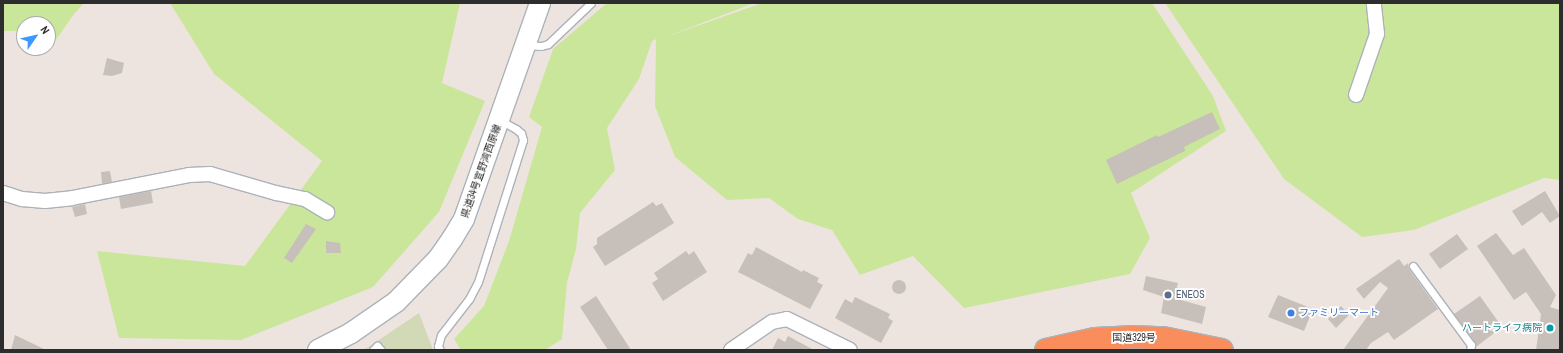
<!DOCTYPE html>
<html>
<head>
<meta charset="utf-8">
<style>
  body { margin:0 }
  #map { position:relative; width:1563px; height:353px; overflow:hidden; background:#eee4df; font-family:"Archivo Narrow","Noto Sans JP",sans-serif }
  div>[style] { position:absolute }
  [style*='--x'] { left:calc(var(--x)*1px); top:calc(var(--y)*1px); width:calc(var(--w)*1px); rotate:calc(var(--a)*1deg) }
  .green>* { inset:0; background:#cae69b }
  .cemetery>* { inset:0; background:#d1d9b6 }
  .building>* { inset:0; background:#c7bfba }
  .round { border-radius:50% }
  .roads { filter:drop-shadow(1px 0 #acb2b9) drop-shadow(-1px 0 #acb2b9) drop-shadow(0 1px #acb2b9) drop-shadow(0 -1px #acb2b9) }
  .service>* { height:7px; margin:-3.5px; padding:0 3.5px; transform-origin:3.5px; border-radius:3.5px; background:#fff }
  .minor>* { height:14px; margin:-7px; padding:0 7px; transform-origin:7px; border-radius:7px; background:#fff }
  .secondary>* { height:20px; margin:-10px; padding:0 10px; transform-origin:10px; border-radius:10px; background:#fff }
  .trunk>* { height:22px; margin:-11px; padding:0 11px; transform-origin:11px; border-radius:11px; background:#fa8d5c }
  .dots>* { width:11px; height:11px; translate:-50% -50%; box-sizing:border-box; border:2px solid #fff; border-radius:50% }
  span { translate:-50% -50%; white-space:nowrap; text-align:center; line-height:1.15; -webkit-text-stroke:3.5px #fff; paint-order:stroke }
  .street-label { font-size:10px; color:#2d2d2d }
  .service-label { font-size:10px; color:#4e5e75 }
  .left { translate:0 -50%; text-align:left }
  .shop-label { font-size:10px; color:#366cbe }
  .culture-label { font-size:10px; color:#0d838f }
  .right { translate:-100% -50%; text-align:right }
  .frame { position:absolute; inset:0; border:4px solid #2d2d2d; pointer-events:none }
  .north { position:absolute; left:16px; top:16px; width:40px; height:40px; box-sizing:border-box; background:#fff; border:1px solid #ababab; border-radius:50%; rotate:56deg; font-size:11px; font-weight:700; line-height:16px; text-align:center; color:#2d2d2d }
  .north::after { content:''; display:block; margin:auto; width:14px; height:18px; background:#3c97ff; clip-path:polygon(50% 0,100% 100%,50% 72%,0 100%) }
</style>
</head>
<body>
<div id="map">
  <div class="green">
    <i style="clip-path:polygon(3px 3px,84px 3px,74px 14px,53px 44px,48px 42px,48px 24px,24px 24px,24px 33px,17px 31px,3px 31px)"></i>
    <i style="clip-path:polygon(170px 3px,460px 3px,442px 83px,485px 101px,439px 212px,373px 287px,241px 340px,119px 338px,97px 251px,245px 266px,322px 161px,214px 74px)"></i>
    <i style="clip-path:polygon(607px 3px,754px 3px,663px 38px,762px 3px,1152px 3px,1213px 96px,1226px 131px,1131px 193px,1150px 238px,1130px 274px,964px 308px,913px 256px,860px 275px,832px 230px,798px 219px,769px 198px,727px 200px,675px 157px,655px 106px,656px 39px,652px 41px,639px 79px,607px 128px,615px 170px,580px 213px,576px 249px,567px 283px,562px 339px,545px 350px,461px 350px,454px 339px,484px 306px,509px 241px,542px 127px,529px 117px,553px 49px)"></i>
    <i style="clip-path:polygon(1165px 3px,1560px 3px,1560px 180px,1544px 178px,1414px 230px,1362px 237px,1284px 179px)"></i>
  </div>
  <div class="cemetery">
    <i style="clip-path:polygon(419px 313px,433px 350px,361px 350px,367px 348px)"></i>
  </div>
  <div class="building">
    <i style="clip-path:polygon(107px 58px,124px 63px,122px 73px,112px 76px,103px 75px)"></i>
    <i style="clip-path:polygon(1212px 112px,1220px 129px,1184px 147px,1185px 151px,1117px 184px,1106px 160px,1157px 135px,1158px 137px)"></i>
    <i style="clip-path:polygon(110px 171px,112px 182px,102px 184px,101px 172px)"></i>
    <i style="clip-path:polygon(151px 191px,153px 203px,121px 209px,119px 197px)"></i>
    <i style="clip-path:polygon(1545px 191px,1560px 216px,1550px 223px,1542px 212px,1522px 226px,1512px 211px)"></i>
    <i style="clip-path:polygon(653px 202px,656px 206px,662px 203px,674px 223px,605px 266px,593px 247px,597px 244px,597px 238px)"></i>
    <i style="clip-path:polygon(85px 204px,87px 214px,75px 217px,72px 207px)"></i>
    <i style="clip-path:polygon(306px 224px,316px 229px,292px 263px,284px 258px)"></i>
    <i style="clip-path:polygon(1496px 233px,1513px 255px,1524px 248px,1556px 295px,1550px 307px,1560px 310px,1560px 350px,1536px 350px,1541px 314px,1526px 292px,1514px 300px,1477px 246px)"></i>
    <i style="clip-path:polygon(1457px 234px,1468px 249px,1440px 269px,1429px 254px)"></i>
    <i style="clip-path:polygon(326px 241px,340px 243px,341px 253px,326px 253px)"></i>
    <i style="clip-path:polygon(756px 247px,802px 272px,803px 270px,819px 278px,817px 282px,823px 285px,810px 309px,738px 272px,748px 253px,752px 255px)"></i>
    <i style="clip-path:polygon(686px 251px,689px 255px,694px 251px,707px 272px,663px 301px,652px 283px,658px 279px,654px 273px)"></i>
    <i style="clip-path:polygon(1399px 259px,1404px 266px,1408px 263px,1409px 269px,1438px 309px,1394px 340px,1388px 332px,1371px 343px,1366px 350px,1343px 350px,1388px 288px,1380px 282px,1364px 299px,1356px 289px)"></i>
    <i style="clip-path:polygon(1146px 276px,1178px 283px,1174px 298px,1206px 307px,1202px 324px,1161px 313px,1164px 297px,1143px 290px)"></i>
    <i class="round" style="left:892px;top:280px;width:14px;height:14px"></i>
    <i style="clip-path:polygon(1278px 295px,1313px 309px,1304px 331px,1268px 317px)"></i>
    <i style="clip-path:polygon(596px 296px,631px 350px,608px 350px,580px 307px)"></i>
    <i style="clip-path:polygon(1480px 296px,1502px 327px,1476px 347px,1475px 342px,1454px 314px)"></i>
    <i style="clip-path:polygon(855px 297px,890px 314px,888px 318px,893px 321px,881px 343px,835px 318px,845px 299px,852px 303px)"></i>
    <i style="clip-path:polygon(1341px 306px,1349px 315px,1336px 328px,1328px 319px)"></i>
    <i style="clip-path:polygon(15px 335px,46px 350px,11px 350px)"></i>
    <i style="clip-path:polygon(788px 336px,814px 350px,772px 350px,778px 338px,785px 342px)"></i>
  </div>
  <div class="roads">
    <div class="service">
      <i style="--x:526;--y:45;--w:15;--a:4"></i>
      <i style="--x:541;--y:46;--w:7;--a:-16"></i>
      <i style="--x:548;--y:44;--w:59;--a:-43.6"></i>
      <i style="--x:1413;--y:266;--w:98;--a:53.7"></i>
      <i style="--x:1471;--y:345;--w:5;--a:101"></i>
      <i style="--x:373;--y:350;--w:6;--a:-45"></i>
      <i style="--x:377;--y:346;--w:6;--a:45"></i>
      <i style="--x:440;--y:350;--w:4;--a:-117"></i>
      <i style="--x:438;--y:346;--w:11;--a:-75"></i>
      <i style="--x:441;--y:335;--w:46;--a:-52.1"></i>
      <i style="--x:469;--y:299;--w:19;--a:-62"></i>
      <i style="--x:478;--y:282;--w:149;--a:-72.4"></i>
      <i style="--x:523;--y:140;--w:7;--a:-106"></i>
      <i style="--x:521;--y:133;--w:6;--a:-141"></i>
      <i style="--x:516;--y:129;--w:18;--a:-151"></i>
    </div>
    <div class="minor">
      <i style="--x:1356;--y:95;--w:65;--a:-71"></i>
      <i style="--x:1377;--y:34;--w:31;--a:-96"></i>
      <i style="--x:3;--y:193;--w:20;--a:18"></i>
      <i style="--x:22;--y:199;--w:23;--a:5"></i>
      <i style="--x:45;--y:201;--w:27;--a:-6"></i>
      <i style="--x:72;--y:198;--w:119;--a:-11.1"></i>
      <i style="--x:189;--y:175;--w:21;--a:-3"></i>
      <i style="--x:210;--y:174;--w:69;--a:16.1"></i>
      <i style="--x:276;--y:193;--w:30;--a:12"></i>
      <i style="--x:305;--y:199;--w:26;--a:31"></i>
      <i style="--x:731;--y:350;--w:50;--a:-34.3"></i>
      <i style="--x:772;--y:322;--w:15;--a:-11"></i>
      <i style="--x:787;--y:319;--w:70;--a:26.2"></i>
    </div>
    <div class="secondary">
      <i style="--x:318;--y:350;--w:37;--a:-27"></i>
      <i style="--x:351;--y:333;--w:55;--a:-34.6"></i>
      <i style="--x:396;--y:302;--w:60;--a:-45.7"></i>
      <i style="--x:438;--y:259;--w:24;--a:-55"></i>
      <i style="--x:452;--y:239;--w:23;--a:-59"></i>
      <i style="--x:464;--y:219;--w:229;--a:-70.6"></i>
    </div>
    <div class="trunk">
      <i style="--x:1046;--y:350;--w:50;--a:-12.7"></i>
      <i style="--x:1095;--y:339;--w:35;--a:-3"></i>
      <i style="--x:1130;--y:337;--w:33;--a:2"></i>
      <i style="--x:1163;--y:338;--w:60;--a:11.5"></i>
    </div>
  </div>
  <div class="dots">
    <i style="left:1168px;top:295px;background:#5c6f8a"></i>
    <i style="left:1291px;top:313px;background:#3f7fe0"></i>
    <i style="left:1550px;top:328px;background:#0f9aa8"></i>
  </div>
  <div class="street-label">
    <span style="left:481px;top:171px;rotate:-70deg">県道34号宜野湾西原線</span>
    <span style="left:1134px;top:338px">国道329号</span>
  </div>
  <div class="service-label">
    <span class="left" style="left:1176px;top:295px">ENEOS</span>
  </div>
  <div class="shop-label">
    <span class="left" style="left:1299px;top:313px">ファミリーマート</span>
  </div>
  <div class="culture-label">
    <span class="right" style="left:1542px;top:328px">ハートライフ病院</span>
  </div>
  <div class="frame"></div>
  <div class="north">N</div>
</div>
</body>
</html>
